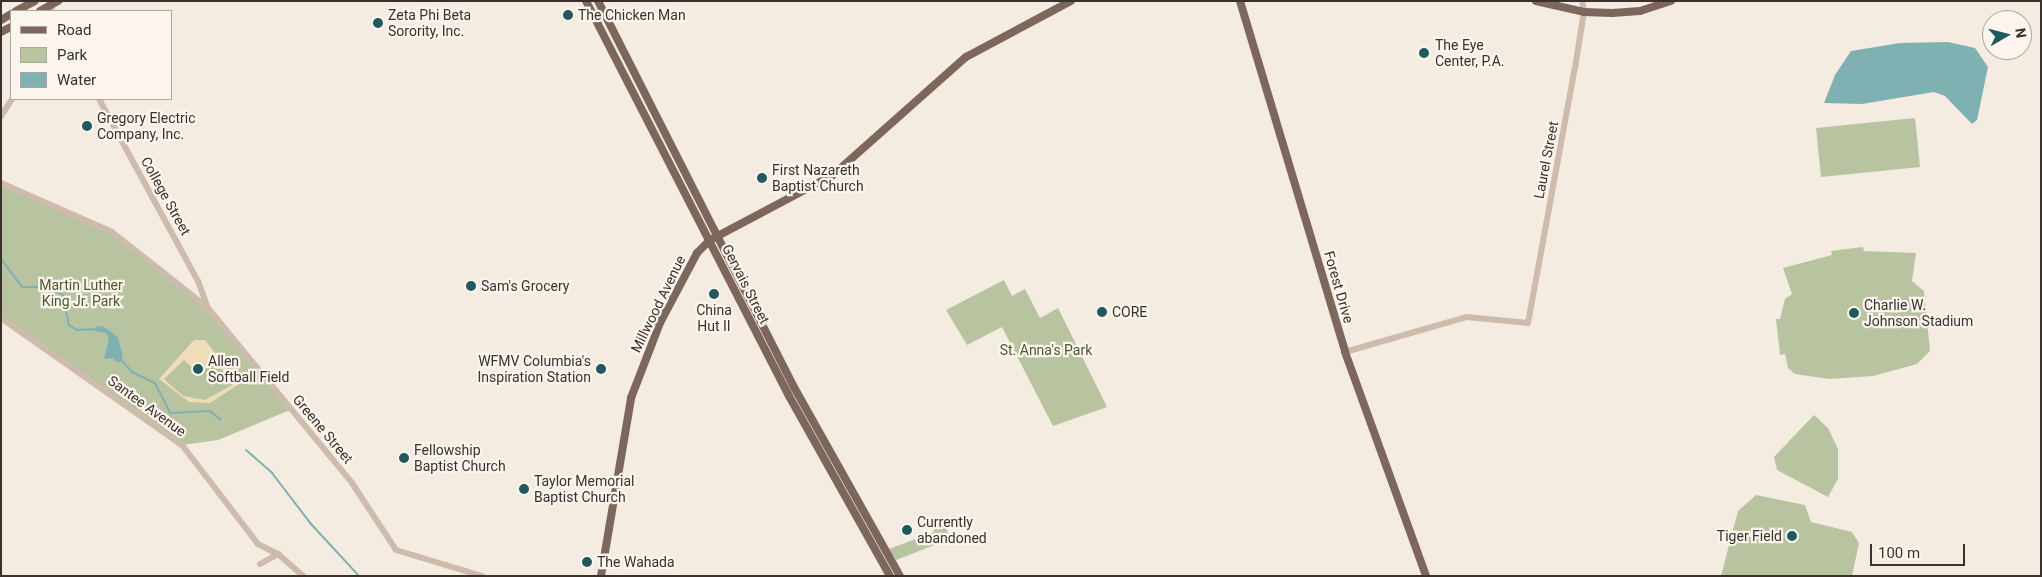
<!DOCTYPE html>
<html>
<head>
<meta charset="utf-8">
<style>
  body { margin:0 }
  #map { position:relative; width:2042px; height:577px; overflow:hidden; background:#f4ebe1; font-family:Roboto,sans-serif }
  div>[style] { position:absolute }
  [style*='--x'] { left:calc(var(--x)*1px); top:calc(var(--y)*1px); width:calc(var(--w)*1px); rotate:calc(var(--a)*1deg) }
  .green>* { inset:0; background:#b8c4a0 }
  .sand>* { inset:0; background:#efdcb8 }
  .water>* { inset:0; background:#7fb0b2 }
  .stream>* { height:2px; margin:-1px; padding:0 1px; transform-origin:1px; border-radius:1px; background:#7fb0b2 }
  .minor>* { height:6px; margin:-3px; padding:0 3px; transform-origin:3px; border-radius:3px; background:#cdbbac }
  .major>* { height:8px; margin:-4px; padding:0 4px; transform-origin:4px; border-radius:4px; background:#7d675c }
  .dots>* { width:14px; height:14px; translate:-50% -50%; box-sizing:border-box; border:2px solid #fbf5ee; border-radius:50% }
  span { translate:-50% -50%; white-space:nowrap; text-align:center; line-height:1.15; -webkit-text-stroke:4.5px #fbf5ee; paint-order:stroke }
  .poi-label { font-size:14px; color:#3b302b }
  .left { translate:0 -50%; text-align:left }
  .right { translate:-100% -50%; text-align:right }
  .street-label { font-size:14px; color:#3b302b }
  .park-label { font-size:14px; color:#4a5a2e }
  .frame { position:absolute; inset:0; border:2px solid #3b302b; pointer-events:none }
  .legend { position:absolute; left:10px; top:10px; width:162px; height:90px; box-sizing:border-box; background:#fbf5ee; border:1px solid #aea6a0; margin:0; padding:6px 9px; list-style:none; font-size:15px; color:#3b302b }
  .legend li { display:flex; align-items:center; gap:10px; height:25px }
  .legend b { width:25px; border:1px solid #aea6a0 }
  .north { position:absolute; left:1982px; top:10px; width:50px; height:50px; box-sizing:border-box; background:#fbf5ee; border:1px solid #aea6a0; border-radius:50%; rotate:82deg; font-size:14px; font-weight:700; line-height:20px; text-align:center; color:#3b302b }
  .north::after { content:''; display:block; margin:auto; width:18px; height:22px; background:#1f5a5e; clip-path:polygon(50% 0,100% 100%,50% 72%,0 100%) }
  .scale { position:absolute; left:1870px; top:544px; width:95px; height:22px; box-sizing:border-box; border:2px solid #3b302b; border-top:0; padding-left:6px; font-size:15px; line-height:18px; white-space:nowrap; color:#3b302b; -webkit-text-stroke:4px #fbf5ee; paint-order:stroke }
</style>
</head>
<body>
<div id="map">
  <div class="green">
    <i style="clip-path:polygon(1915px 118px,1920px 167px,1821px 177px,1816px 128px)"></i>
    <i style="clip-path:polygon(1px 183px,112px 232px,207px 307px,290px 410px,218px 440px,182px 445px,1px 318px)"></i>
    <i style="clip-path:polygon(1863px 247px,1864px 251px,1916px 253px,1912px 281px,1924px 291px,1930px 351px,1917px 364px,1873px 376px,1829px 379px,1795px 374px,1788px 368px,1785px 354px,1780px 355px,1776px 319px,1780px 319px,1785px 299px,1792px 294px,1783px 268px,1832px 255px,1831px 251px)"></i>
    <i style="clip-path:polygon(1004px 280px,1012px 296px,1025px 289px,1040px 318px,1058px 308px,1107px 407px,1053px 426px,1002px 327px,967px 345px,946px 310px)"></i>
    <i style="clip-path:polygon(1814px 415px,1828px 428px,1838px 449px,1838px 479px,1828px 497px,1777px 470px,1774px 457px)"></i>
    <i style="clip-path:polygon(1756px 495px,1805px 505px,1811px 522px,1852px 532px,1859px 543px,1852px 576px,1721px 576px,1738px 511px)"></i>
    <i style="clip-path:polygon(942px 516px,950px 539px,896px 560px,889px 549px,934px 532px,931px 521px)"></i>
  </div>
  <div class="sand">
    <i style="clip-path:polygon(evenodd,194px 340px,205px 340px,239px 384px,210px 403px,189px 402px,159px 379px,194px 340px,184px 360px,197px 372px,214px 360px,234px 384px,205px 400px,183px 396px,164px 379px,184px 360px)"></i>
  </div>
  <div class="water">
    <i style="clip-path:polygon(1948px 42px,1975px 48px,1988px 67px,1977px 120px,1972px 124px,1945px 96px,1934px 92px,1862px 104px,1824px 103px,1835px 75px,1851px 51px,1900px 43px)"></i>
    <i style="clip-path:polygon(103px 326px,118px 337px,123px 358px,119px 363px,112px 358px,104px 359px,109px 338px,106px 333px,95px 331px,95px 327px)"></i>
  </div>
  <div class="stream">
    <i style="--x:1;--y:259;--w:35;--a:53"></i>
    <i style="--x:22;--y:287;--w:26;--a:0"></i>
    <i style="--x:48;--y:287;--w:17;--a:28"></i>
    <i style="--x:63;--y:295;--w:31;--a:79"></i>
    <i style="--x:69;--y:325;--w:9;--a:32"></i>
    <i style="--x:77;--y:330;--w:20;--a:-3"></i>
    <i style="--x:120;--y:359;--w:18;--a:47"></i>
    <i style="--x:132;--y:372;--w:25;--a:26"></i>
    <i style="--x:155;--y:383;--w:34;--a:63"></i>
    <i style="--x:170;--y:413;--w:40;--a:-2.9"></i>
    <i style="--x:210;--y:411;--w:14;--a:39"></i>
    <i style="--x:246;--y:450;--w:35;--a:41"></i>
    <i style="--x:272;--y:473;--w:64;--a:52.6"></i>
    <i style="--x:311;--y:524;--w:71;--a:47.3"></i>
  </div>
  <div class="minor">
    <i style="--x:49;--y:1;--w:10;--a:73"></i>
    <i style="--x:99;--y:99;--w:207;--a:61.5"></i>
    <i style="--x:198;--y:281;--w:27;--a:70"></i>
    <i style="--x:1;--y:116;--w:20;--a:-57"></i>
    <i style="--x:1;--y:183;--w:121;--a:23.8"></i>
    <i style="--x:112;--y:232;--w:121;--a:38.3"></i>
    <i style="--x:207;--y:307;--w:228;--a:50.5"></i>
    <i style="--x:352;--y:483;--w:80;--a:56.7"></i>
    <i style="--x:396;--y:550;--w:90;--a:16.8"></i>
    <i style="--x:1;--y:318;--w:221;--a:35.1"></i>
    <i style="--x:182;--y:445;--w:125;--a:52.5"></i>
    <i style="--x:258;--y:544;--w:22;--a:27"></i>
    <i style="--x:278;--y:554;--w:33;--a:41"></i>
    <i style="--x:1345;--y:352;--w:126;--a:-16.1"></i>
    <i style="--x:1466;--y:317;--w:62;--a:5.5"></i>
    <i style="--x:1528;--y:323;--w:259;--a:-79.6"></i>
    <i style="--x:1575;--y:68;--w:57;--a:-80.9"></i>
    <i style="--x:1584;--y:12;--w:11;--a:-100"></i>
    <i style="--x:260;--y:564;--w:21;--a:-29"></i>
  </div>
  <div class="major">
    <i style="--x:586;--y:1;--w:444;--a:62.8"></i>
    <i style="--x:789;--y:396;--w:206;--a:60.7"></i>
    <i style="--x:598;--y:1;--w:435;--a:63.1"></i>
    <i style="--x:795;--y:389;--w:214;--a:60.7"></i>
    <i style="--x:1240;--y:1;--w:366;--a:73.3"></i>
    <i style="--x:1345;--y:352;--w:238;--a:70.1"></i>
    <i style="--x:1536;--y:1;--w:49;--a:12.9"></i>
    <i style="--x:1584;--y:12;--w:28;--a:2"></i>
    <i style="--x:1612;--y:13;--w:28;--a:-4"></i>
    <i style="--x:1640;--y:11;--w:33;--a:-18"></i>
    <i style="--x:16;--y:11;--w:21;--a:-28"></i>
    <i style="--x:40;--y:11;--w:21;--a:-29"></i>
    <i style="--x:1;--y:20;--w:12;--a:-31"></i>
    <i style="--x:1;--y:32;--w:11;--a:-27"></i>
    <i style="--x:601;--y:576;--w:181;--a:-80.4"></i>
    <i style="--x:631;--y:398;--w:80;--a:-68.9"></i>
    <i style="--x:660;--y:323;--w:79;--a:-62.1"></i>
    <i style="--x:697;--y:253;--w:18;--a:-45"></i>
    <i style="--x:710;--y:240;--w:139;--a:-27.9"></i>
    <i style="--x:833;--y:175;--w:178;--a:-41.6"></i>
    <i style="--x:966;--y:57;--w:119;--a:-28.1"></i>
  </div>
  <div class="dots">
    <i style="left:568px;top:15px;background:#1f5a5e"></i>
    <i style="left:378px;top:23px;background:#1f5a5e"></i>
    <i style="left:1424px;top:53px;background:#1f5a5e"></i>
    <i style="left:87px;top:126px;background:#1f5a5e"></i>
    <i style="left:762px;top:178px;background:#1f5a5e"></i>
    <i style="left:471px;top:286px;background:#1f5a5e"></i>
    <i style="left:714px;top:294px;background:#1f5a5e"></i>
    <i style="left:1102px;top:312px;background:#1f5a5e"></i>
    <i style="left:1854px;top:313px;background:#1f5a5e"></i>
    <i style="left:198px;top:369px;background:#1f5a5e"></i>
    <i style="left:601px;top:369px;background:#1f5a5e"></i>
    <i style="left:404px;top:458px;background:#1f5a5e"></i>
    <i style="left:524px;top:489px;background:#1f5a5e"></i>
    <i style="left:907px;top:530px;background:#1f5a5e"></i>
    <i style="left:1792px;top:536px;background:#1f5a5e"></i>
    <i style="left:587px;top:562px;background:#1f5a5e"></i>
  </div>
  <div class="poi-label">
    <span class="left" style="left:388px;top:23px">Zeta Phi Beta<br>Sorority, Inc.</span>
    <span class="left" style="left:578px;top:15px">The Chicken Man</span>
    <span class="left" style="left:1435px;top:53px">The Eye<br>Center, P.A.</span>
    <span class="left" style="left:97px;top:126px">Gregory Electric<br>Company, Inc.</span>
    <span class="left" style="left:772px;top:178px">First Nazareth<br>Baptist Church</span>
    <span class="left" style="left:481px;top:286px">Sam's Grocery</span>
    <span class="left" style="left:1864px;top:313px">Charlie W.<br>Johnson Stadium</span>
    <span style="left:714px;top:318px">China<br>Hut II</span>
    <span class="left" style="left:1112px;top:312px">CORE</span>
    <span class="left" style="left:208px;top:369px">Allen<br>Softball Field</span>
    <span class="right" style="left:591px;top:369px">WFMV Columbia's<br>Inspiration Station</span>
    <span class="left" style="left:414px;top:458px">Fellowship<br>Baptist Church</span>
    <span class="left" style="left:534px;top:489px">Taylor Memorial<br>Baptist Church</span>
    <span class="left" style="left:917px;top:530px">Currently<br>abandoned</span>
    <span class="right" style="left:1782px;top:536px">Tiger Field</span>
    <span class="left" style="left:597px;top:562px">The Wahada</span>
  </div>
  <div class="street-label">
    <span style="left:1546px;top:160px;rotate:-79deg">Laurel Street</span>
    <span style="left:166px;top:196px;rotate:61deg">College Street</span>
    <span style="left:746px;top:284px;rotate:63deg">Gervais Street</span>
    <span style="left:1339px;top:287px;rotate:74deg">Forest Drive</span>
    <span style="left:658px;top:304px;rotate:-64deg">Millwood Avenue</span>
    <span style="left:147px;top:406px;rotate:36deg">Santee Avenue</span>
    <span style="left:323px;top:429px;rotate:50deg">Greene Street</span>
  </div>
  <div class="park-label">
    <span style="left:81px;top:293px">Martin Luther<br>King Jr. Park</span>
    <span style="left:1046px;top:350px">St. Anna's Park</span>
  </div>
  <div class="frame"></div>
  <ul class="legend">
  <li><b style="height:6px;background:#7d675c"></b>Road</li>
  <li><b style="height:14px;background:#b8c4a0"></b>Park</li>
  <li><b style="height:14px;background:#7fb0b2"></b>Water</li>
  </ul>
  <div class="north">N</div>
  <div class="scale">100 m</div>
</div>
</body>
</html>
